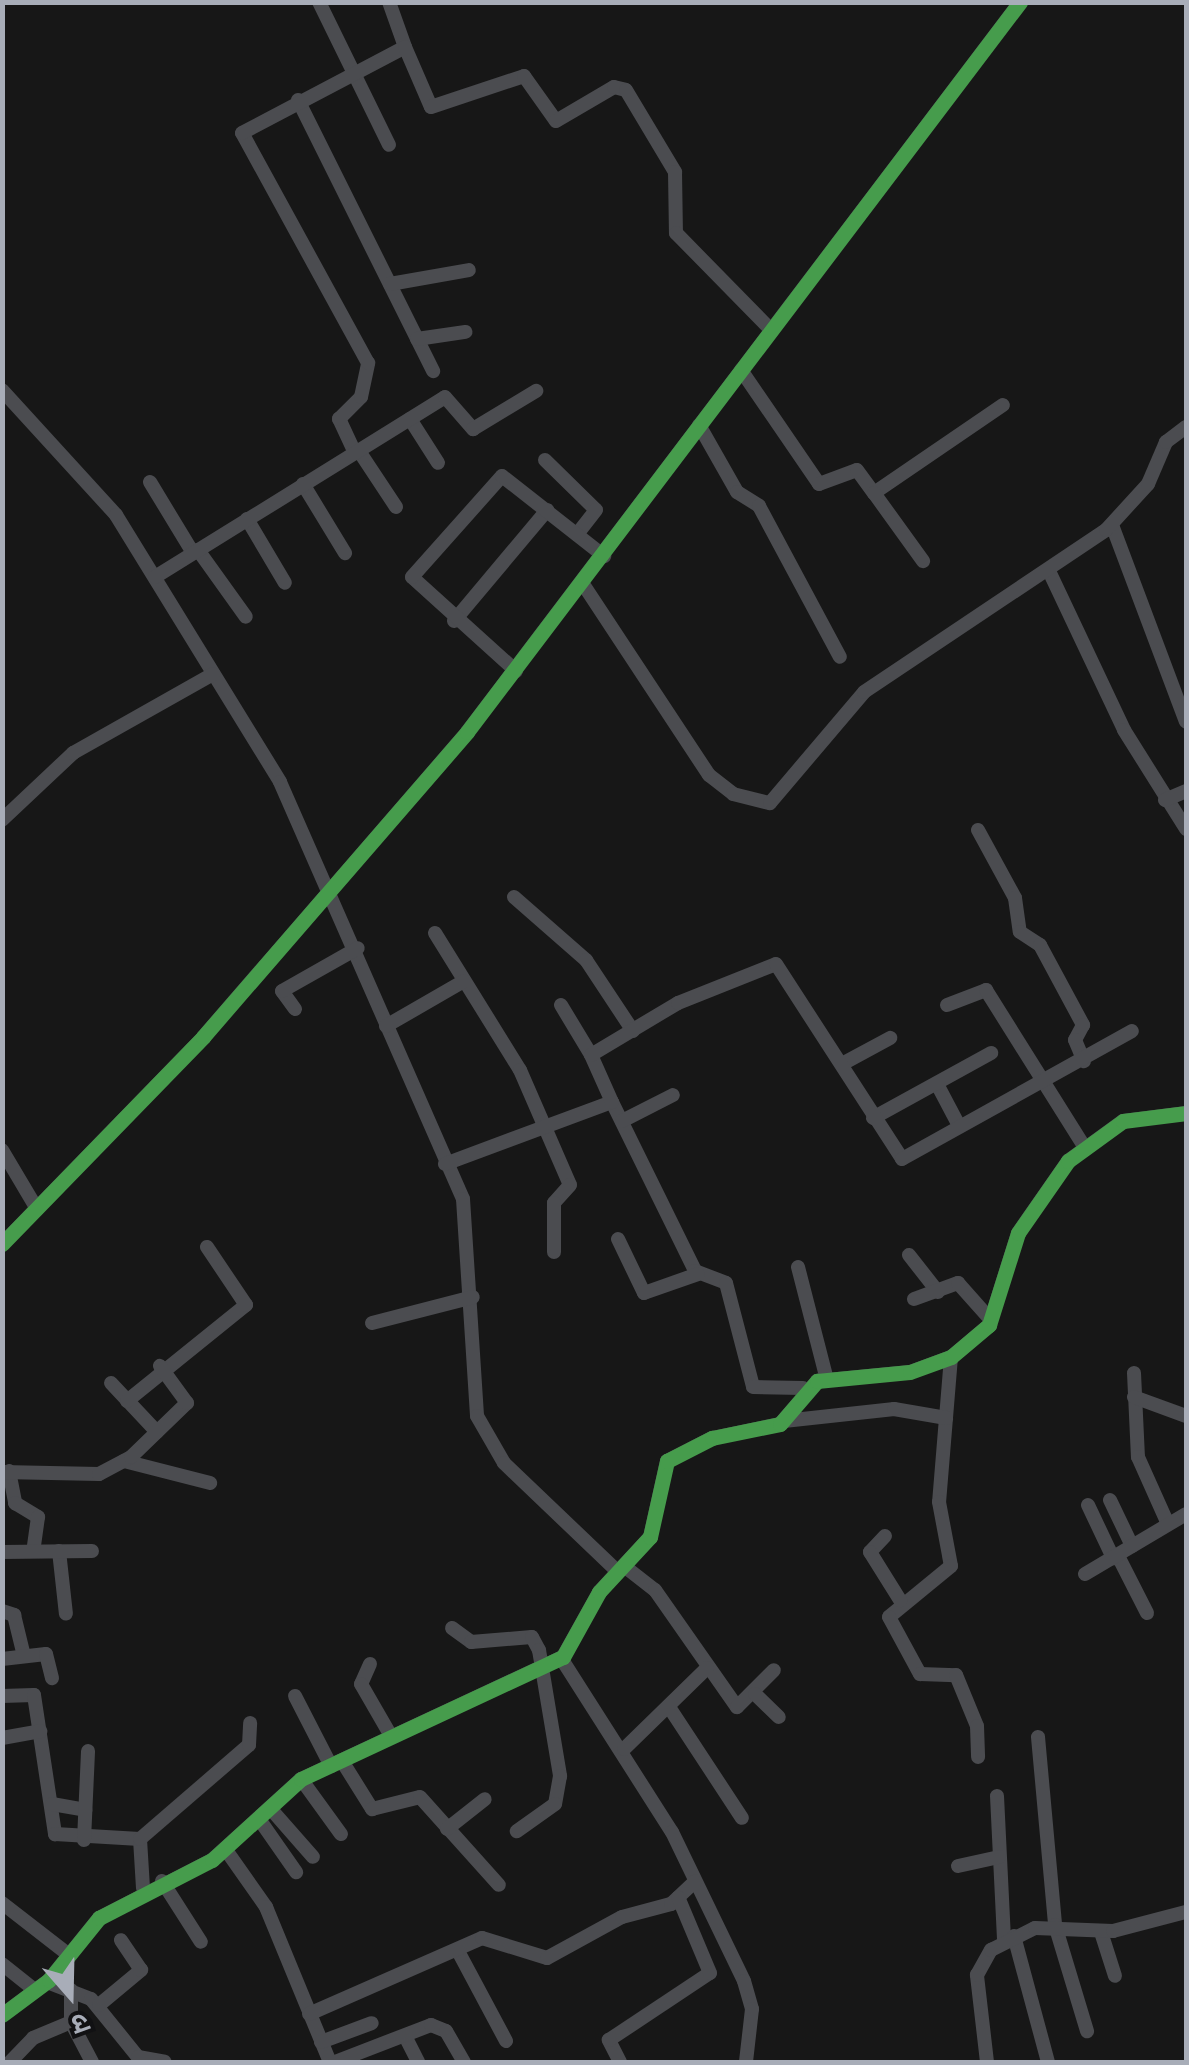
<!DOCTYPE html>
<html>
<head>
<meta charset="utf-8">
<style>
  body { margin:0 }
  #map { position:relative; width:1189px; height:2065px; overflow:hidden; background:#171717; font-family:"DejaVu Sans","Noto Sans Devanagari",sans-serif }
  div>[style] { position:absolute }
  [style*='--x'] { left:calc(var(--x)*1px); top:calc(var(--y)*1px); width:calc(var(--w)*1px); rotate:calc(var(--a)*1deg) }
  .minor>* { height:14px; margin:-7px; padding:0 7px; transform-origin:7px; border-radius:7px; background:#4b4c50 }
  .cycleway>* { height:15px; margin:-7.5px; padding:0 7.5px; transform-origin:7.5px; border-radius:7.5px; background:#469c4c }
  span { translate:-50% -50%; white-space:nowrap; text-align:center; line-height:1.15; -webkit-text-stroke:10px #111113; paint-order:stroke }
  .frame { position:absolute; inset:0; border:5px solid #a8adb8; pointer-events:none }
  .north { position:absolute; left:20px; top:1945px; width:100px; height:100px; -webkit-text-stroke:8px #111113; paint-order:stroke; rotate:160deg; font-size:28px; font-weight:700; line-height:40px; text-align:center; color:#a8adb8 }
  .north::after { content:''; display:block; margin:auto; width:35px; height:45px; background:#a8adb8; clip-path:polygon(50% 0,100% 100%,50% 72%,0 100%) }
</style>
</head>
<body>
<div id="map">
  <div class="minor">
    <i style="--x:319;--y:2;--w:159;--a:63.9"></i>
    <i style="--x:389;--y:2;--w:48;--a:70.4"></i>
    <i style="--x:298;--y:100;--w:303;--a:63.5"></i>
    <i style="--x:390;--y:284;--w:80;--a:-10"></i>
    <i style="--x:417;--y:339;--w:49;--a:-8.3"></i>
    <i style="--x:741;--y:370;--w:138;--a:55.6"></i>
    <i style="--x:819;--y:484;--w:40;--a:-20.2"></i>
    <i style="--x:857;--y:470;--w:29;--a:54"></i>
    <i style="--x:874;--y:493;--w:156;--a:-34.3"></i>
    <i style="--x:2;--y:390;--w:169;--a:47.6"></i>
    <i style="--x:116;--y:515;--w:313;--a:58.4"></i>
    <i style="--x:280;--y:782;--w:455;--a:66.3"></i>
    <i style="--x:463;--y:1199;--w:217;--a:86.3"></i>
    <i style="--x:477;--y:1416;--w:54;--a:60.1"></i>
    <i style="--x:504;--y:1463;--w:158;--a:43.7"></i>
    <i style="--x:410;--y:419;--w:52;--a:57.5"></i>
    <i style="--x:699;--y:425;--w:77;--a:60.4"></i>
    <i style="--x:737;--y:492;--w:26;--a:32"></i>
    <i style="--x:759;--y:506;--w:171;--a:61.8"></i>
    <i style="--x:359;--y:451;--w:67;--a:56.5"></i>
    <i style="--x:355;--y:453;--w:38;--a:-115"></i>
    <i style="--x:339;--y:419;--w:31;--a:-45"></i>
    <i style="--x:361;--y:397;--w:35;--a:-78"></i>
    <i style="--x:368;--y:363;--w:262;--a:-118.7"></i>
    <i style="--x:242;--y:133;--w:184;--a:-27.8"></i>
    <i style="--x:405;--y:47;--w:65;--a:66.6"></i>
    <i style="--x:431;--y:107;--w:98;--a:-18.4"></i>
    <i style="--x:524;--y:76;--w:55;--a:54.6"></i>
    <i style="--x:556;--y:121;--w:67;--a:-30.4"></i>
    <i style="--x:614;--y:87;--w:12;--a:14"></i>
    <i style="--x:626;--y:90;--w:96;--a:59.1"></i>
    <i style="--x:675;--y:172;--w:61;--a:89.1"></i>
    <i style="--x:676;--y:233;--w:137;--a:45.6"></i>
    <i style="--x:545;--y:460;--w:71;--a:44.4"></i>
    <i style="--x:596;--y:510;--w:31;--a:128"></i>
    <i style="--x:150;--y:482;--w:83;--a:58.8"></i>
    <i style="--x:303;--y:484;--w:81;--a:58.7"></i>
    <i style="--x:874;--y:493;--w:84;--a:54.2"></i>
    <i style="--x:247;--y:519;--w:74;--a:59.3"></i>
    <i style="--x:1112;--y:525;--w:210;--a:69.4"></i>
    <i style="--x:198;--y:550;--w:82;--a:54.4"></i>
    <i style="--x:1049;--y:571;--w:176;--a:64.7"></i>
    <i style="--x:1124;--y:730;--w:117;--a:57.9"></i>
    <i style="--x:155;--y:577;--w:341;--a:-31.8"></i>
    <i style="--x:445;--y:397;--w:43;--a:48.8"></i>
    <i style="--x:473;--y:429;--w:74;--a:-31.1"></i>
    <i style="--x:583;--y:584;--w:229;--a:56.6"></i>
    <i style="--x:709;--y:775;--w:31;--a:38"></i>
    <i style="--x:733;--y:794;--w:38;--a:14"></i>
    <i style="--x:770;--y:803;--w:145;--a:-49.7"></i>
    <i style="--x:864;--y:692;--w:291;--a:-33.8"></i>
    <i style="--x:1106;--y:530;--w:62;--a:-47.6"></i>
    <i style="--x:1148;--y:484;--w:46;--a:-66.8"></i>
    <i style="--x:1166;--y:442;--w:25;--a:-37"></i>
    <i style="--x:454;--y:621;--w:145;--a:-50"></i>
    <i style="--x:516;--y:671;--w:140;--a:-137.9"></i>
    <i style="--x:412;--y:577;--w:135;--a:-48.3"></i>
    <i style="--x:502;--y:476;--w:130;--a:38.1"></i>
    <i style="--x:1165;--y:800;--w:23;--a:-23"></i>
    <i style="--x:2;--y:820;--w:98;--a:-43.3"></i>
    <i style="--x:73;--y:753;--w:161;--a:-29.4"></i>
    <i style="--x:978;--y:830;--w:77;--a:61.4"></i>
    <i style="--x:1015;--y:898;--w:34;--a:82"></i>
    <i style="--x:1020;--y:932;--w:24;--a:33"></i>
    <i style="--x:1040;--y:945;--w:91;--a:61.7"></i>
    <i style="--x:1083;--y:1025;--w:17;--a:118"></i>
    <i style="--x:1075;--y:1040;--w:23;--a:67"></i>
    <i style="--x:514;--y:897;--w:96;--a:41.2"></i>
    <i style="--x:586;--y:960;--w:85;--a:56.5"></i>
    <i style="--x:435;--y:933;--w:161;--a:58.2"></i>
    <i style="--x:520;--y:1070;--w:125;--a:66.5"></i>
    <i style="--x:570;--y:1185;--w:24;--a:132"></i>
    <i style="--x:554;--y:1203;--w:49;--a:90"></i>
    <i style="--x:561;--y:1005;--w:58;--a:59"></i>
    <i style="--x:947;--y:1005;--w:42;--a:-21"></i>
    <i style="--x:986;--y:990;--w:184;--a:57.9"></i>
    <i style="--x:295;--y:1009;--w:22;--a:-126"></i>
    <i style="--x:282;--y:991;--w:87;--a:-29.5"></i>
    <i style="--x:386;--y:1026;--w:90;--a:-30"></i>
    <i style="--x:842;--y:1064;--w:55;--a:-28.4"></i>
    <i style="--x:937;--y:1084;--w:43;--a:62.2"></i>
    <i style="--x:612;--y:1102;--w:188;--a:63.8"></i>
    <i style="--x:695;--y:1271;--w:33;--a:21"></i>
    <i style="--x:726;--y:1283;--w:107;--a:75.4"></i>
    <i style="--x:753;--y:1387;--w:50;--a:1.1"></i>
    <i style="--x:873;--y:1118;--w:135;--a:-28.8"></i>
    <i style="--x:622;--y:1121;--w:57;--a:-27"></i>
    <i style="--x:2;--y:1150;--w:69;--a:59.3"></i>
    <i style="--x:445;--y:1164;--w:178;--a:-20.4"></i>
    <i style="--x:612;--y:1102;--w:51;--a:-114.1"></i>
    <i style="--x:591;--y:1055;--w:101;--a:-30.9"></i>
    <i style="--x:678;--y:1003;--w:105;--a:-21.7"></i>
    <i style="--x:776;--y:964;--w:232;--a:57.1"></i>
    <i style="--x:902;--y:1159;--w:263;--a:-29.1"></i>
    <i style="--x:618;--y:1239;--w:60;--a:64.3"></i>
    <i style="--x:644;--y:1293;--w:57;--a:-19.4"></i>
    <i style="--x:2;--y:1244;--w:289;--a:-45.8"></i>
    <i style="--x:203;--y:1037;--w:403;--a:-49.1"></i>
    <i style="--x:467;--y:732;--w:916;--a:-52.85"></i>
    <i style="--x:909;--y:1255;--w:47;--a:51.9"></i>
    <i style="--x:798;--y:1267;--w:117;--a:75.6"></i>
    <i style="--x:914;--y:1299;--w:47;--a:-20"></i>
    <i style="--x:958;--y:1283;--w:50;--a:48.3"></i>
    <i style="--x:372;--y:1323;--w:104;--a:-14.4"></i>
    <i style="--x:951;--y:1357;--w:145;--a:94.7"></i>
    <i style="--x:939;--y:1502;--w:65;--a:79.4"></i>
    <i style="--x:951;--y:1566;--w:80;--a:140.6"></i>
    <i style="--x:889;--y:1617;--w:65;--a:61.5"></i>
    <i style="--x:920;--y:1674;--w:36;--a:2"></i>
    <i style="--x:956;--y:1675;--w:55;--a:67.6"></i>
    <i style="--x:977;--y:1726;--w:31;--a:88"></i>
    <i style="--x:1134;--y:1373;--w:84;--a:87.3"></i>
    <i style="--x:1138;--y:1457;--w:73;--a:65.9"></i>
    <i style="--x:111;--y:1383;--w:67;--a:46.8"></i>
    <i style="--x:1134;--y:1397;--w:55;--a:20.1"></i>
    <i style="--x:127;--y:1401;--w:153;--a:-38.9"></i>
    <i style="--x:246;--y:1305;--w:70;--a:-123.9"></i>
    <i style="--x:784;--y:1421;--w:111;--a:-6.2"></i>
    <i style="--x:894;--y:1409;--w:53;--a:9.8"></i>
    <i style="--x:124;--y:1461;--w:89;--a:14.3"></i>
    <i style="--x:9;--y:1471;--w:33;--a:79"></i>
    <i style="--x:15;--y:1503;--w:27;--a:31"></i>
    <i style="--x:38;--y:1517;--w:34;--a:98"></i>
    <i style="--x:2;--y:1472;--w:97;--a:1.2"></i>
    <i style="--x:99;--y:1474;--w:36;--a:-28"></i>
    <i style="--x:131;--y:1457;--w:78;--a:-44"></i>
    <i style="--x:187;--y:1403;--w:46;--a:-126.1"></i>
    <i style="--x:1110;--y:1500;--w:51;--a:64.4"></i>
    <i style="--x:1088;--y:1505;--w:59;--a:64.7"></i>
    <i style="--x:885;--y:1536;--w:22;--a:133"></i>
    <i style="--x:870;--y:1552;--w:57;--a:58"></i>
    <i style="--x:59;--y:1551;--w:63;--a:83.7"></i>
    <i style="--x:2;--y:1552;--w:90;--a:-0.6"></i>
    <i style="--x:1118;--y:1556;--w:64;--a:63"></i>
    <i style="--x:624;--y:1566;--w:39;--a:38"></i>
    <i style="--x:655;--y:1590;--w:143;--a:55"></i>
    <i style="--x:737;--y:1707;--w:52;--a:-45"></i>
    <i style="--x:1085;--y:1574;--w:117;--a:-30.7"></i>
    <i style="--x:2;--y:1611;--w:13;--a:18"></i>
    <i style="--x:14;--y:1615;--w:42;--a:76.3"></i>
    <i style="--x:452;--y:1628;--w:24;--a:36"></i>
    <i style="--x:471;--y:1642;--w:61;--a:-4.7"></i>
    <i style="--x:532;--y:1637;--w:15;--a:62"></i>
    <i style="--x:539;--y:1650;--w:128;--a:80.5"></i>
    <i style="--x:560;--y:1776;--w:28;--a:100"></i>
    <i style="--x:555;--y:1804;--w:47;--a:144.6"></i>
    <i style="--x:561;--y:1658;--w:206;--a:57.5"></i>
    <i style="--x:672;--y:1832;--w:165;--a:64.2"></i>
    <i style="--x:744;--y:1981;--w:29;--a:74"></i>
    <i style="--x:752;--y:2009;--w:53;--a:96.5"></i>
    <i style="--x:2;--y:1659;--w:44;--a:-6.5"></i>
    <i style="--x:46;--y:1654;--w:25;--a:76"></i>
    <i style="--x:370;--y:1664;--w:22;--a:114"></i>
    <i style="--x:361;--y:1684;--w:60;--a:60"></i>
    <i style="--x:755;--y:1694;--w:33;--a:44"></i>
    <i style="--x:2;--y:1696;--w:32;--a:-2"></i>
    <i style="--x:34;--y:1695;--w:141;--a:81.4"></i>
    <i style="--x:55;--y:1834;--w:85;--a:3.4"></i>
    <i style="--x:295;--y:1696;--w:79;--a:62.8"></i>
    <i style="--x:671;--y:1710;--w:129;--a:56.7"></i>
    <i style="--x:1038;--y:1737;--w:189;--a:84.8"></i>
    <i style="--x:1055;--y:1925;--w:111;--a:73.2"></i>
    <i style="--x:2;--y:1738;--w:39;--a:-10"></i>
    <i style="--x:624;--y:1749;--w:116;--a:-44.3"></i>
    <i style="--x:342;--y:1761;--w:57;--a:58"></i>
    <i style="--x:372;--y:1809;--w:49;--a:-14"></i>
    <i style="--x:420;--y:1797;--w:118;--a:48.1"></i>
    <i style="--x:301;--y:1779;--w:68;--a:54"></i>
    <i style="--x:997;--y:1796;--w:145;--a:87.2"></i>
    <i style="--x:52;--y:1804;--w:34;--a:10"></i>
    <i style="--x:270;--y:1808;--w:65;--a:48.7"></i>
    <i style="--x:259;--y:1819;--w:65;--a:55.1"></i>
    <i style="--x:447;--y:1829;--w:48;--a:-38.3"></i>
    <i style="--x:84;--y:1840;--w:89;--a:-87.4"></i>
    <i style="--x:226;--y:1850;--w:70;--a:54.9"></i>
    <i style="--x:266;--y:1907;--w:168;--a:67.6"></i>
    <i style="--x:958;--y:1866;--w:42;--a:-12.4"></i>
    <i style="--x:162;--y:1881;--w:72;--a:57.4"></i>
    <i style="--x:143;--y:1888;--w:49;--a:-93.5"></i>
    <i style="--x:140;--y:1839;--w:144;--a:-40.8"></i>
    <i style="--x:249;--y:1745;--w:22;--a:-87"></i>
    <i style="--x:2;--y:1903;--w:85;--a:37.8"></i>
    <i style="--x:1101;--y:1932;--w:46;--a:72.3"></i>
    <i style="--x:1014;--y:1936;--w:131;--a:74.9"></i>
    <i style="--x:458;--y:1951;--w:102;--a:61.9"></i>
    <i style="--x:2;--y:1964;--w:43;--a:38.5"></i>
    <i style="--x:47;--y:1982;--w:47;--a:21.1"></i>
    <i style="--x:91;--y:1999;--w:75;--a:51"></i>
    <i style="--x:138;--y:2057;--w:27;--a:10"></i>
    <i style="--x:71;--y:1990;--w:32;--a:90"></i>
    <i style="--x:71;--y:2022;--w:45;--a:62.3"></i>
    <i style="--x:99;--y:2005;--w:55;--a:-39.8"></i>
    <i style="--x:141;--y:1970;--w:36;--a:-124"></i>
    <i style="--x:309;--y:2014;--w:189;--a:-23.7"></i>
    <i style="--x:482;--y:1938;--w:68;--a:17.1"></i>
    <i style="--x:547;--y:1958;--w:85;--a:-28.7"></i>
    <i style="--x:622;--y:1917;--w:51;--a:-14.9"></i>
    <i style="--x:671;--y:1904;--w:33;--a:-43"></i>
    <i style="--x:2;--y:2015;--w:59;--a:-36.7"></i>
    <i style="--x:49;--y:1980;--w:80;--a:-51.1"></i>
    <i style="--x:99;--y:1918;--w:127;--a:-27.2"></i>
    <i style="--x:212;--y:1860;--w:120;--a:-42.3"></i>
    <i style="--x:301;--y:1779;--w:289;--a:-25"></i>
    <i style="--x:563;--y:1657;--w:74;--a:-61"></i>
    <i style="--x:599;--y:1592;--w:75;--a:-47.2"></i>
    <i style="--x:650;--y:1537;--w:78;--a:-77.4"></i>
    <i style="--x:667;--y:1461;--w:51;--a:-27.1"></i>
    <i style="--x:712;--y:1438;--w:69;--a:-11.6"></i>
    <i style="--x:780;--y:1424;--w:57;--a:-49.3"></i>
    <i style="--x:817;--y:1381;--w:93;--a:-5.5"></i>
    <i style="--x:910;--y:1372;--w:44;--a:-20.1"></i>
    <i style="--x:951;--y:1357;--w:50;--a:-40.1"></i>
    <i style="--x:989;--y:1325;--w:96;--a:-72.5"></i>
    <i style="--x:1018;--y:1233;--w:88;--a:-55.2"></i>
    <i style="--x:1068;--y:1161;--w:68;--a:-36"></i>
    <i style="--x:1123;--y:1121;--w:64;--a:-7.2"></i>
    <i style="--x:405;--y:2036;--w:29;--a:63"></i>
    <i style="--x:321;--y:2042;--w:54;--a:-20.4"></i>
    <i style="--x:10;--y:2062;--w:33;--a:-46"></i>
    <i style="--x:33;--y:2038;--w:41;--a:-22.8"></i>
    <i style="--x:335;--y:2062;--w:103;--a:-21.1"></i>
    <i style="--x:431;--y:2025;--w:16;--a:22"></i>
    <i style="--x:446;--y:2031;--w:36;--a:60"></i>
    <i style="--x:620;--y:2062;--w:25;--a:-117"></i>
    <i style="--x:609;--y:2040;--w:121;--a:-33.6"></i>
    <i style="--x:710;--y:1973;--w:82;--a:-112.8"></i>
    <i style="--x:987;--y:2062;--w:88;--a:-96.6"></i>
    <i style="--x:977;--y:1975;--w:29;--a:-61"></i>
    <i style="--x:991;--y:1950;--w:49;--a:-26.6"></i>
    <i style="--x:1035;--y:1928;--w:78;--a:2.2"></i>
    <i style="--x:1113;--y:1931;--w:75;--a:-14.6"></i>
  </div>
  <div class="cycleway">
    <i style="--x:2;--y:1244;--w:289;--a:-45.8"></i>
    <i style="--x:203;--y:1037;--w:403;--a:-49.1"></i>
    <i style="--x:467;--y:732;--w:916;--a:-52.85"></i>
    <i style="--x:2;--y:2015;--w:59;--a:-36.7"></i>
    <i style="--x:49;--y:1980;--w:80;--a:-51.1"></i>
    <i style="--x:99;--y:1918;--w:127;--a:-27.2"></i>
    <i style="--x:212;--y:1860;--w:120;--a:-42.3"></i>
    <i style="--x:301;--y:1779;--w:289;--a:-25"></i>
    <i style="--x:563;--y:1657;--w:74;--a:-61"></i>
    <i style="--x:599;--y:1592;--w:75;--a:-47.2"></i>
    <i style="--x:650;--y:1537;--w:78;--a:-77.4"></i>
    <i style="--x:667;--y:1461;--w:51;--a:-27.1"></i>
    <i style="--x:712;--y:1438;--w:69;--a:-11.6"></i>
    <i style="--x:780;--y:1424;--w:57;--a:-49.3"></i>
    <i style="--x:817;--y:1381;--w:93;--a:-5.5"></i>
    <i style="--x:910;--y:1372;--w:44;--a:-20.1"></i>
    <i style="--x:951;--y:1357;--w:50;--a:-40.1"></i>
    <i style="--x:989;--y:1325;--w:96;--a:-72.5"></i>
    <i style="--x:1018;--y:1233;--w:88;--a:-55.2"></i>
    <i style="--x:1068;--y:1161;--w:68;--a:-36"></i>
    <i style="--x:1123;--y:1121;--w:64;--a:-7.2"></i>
  </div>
  <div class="frame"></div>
  <div class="north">उ</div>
</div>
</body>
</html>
